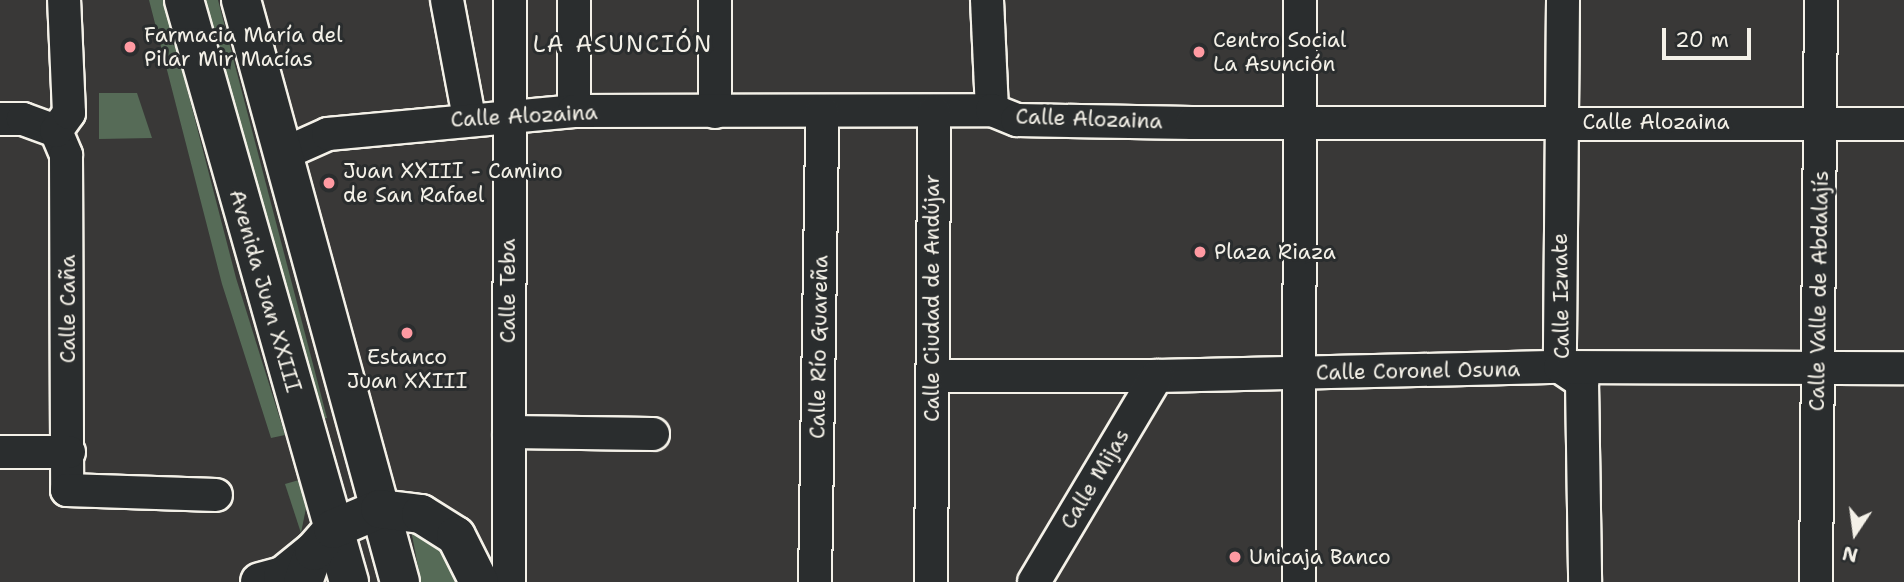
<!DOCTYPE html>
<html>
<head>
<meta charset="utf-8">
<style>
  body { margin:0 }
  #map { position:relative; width:1904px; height:582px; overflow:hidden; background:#393837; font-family:"Shantell Sans",sans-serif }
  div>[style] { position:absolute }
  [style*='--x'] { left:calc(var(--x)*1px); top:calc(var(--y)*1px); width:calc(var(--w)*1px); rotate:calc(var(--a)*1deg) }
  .green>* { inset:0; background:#566b57 }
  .roads { filter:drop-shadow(2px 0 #f4f1e8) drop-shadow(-2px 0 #f4f1e8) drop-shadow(0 2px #f4f1e8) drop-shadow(0 -2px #f4f1e8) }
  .street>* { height:32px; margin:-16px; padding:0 16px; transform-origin:16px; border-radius:16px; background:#2a2d2e }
  .secondary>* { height:38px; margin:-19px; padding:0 19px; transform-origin:19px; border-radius:19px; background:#2a2d2e }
  .primary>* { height:38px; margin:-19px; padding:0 19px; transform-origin:19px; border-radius:19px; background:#2a2d2e }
  .dots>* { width:19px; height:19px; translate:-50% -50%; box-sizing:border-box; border:4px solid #2a2d2e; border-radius:50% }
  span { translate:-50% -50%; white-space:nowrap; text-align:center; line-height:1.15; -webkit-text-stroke:6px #2a2d2e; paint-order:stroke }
  .poi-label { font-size:21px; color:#f4f1e8 }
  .left { translate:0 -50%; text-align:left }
  .street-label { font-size:21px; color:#f4f1e8 }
  .neighbourhood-label { font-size:23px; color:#f4f1e8; letter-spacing:2px }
  .north { position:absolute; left:1820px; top:498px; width:70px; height:70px; -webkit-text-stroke:5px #2a2d2e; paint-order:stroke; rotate:193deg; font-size:19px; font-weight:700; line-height:28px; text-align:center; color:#f4f1e8 }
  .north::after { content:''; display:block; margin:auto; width:24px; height:32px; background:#f4f1e8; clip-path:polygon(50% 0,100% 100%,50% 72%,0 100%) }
  .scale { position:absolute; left:1662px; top:28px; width:89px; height:32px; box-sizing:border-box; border:4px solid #f4f1e8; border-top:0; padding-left:9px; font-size:21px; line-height:24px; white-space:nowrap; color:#f4f1e8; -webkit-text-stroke:5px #2a2d2e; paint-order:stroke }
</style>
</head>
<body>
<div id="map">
  <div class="green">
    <i style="clip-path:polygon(149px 0,164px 0,236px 278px,285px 435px,271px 438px,222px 284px)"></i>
    <i style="clip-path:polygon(204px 0,218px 0,327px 418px,320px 420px)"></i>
    <i style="clip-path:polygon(99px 93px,137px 93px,152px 138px,99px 139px)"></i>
    <i style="clip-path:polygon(299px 480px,306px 508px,301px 533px,285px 484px)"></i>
    <i style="clip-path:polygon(411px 530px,430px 537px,451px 556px,461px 582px,421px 582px)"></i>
  </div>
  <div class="roads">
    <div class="street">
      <i style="--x:447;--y:0;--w:119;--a:79.4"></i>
      <i style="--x:574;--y:0;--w:111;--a:90"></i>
      <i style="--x:987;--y:0;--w:110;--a:87.4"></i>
      <i style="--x:1563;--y:0;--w:367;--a:90.5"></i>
      <i style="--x:1560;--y:367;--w:27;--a:34"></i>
      <i style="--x:1582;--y:382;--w:200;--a:89.1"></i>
      <i style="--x:715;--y:112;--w:112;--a:-90"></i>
      <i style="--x:0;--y:119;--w:23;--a:0"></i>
      <i style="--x:23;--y:119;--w:35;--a:20"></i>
      <i style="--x:56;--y:131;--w:26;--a:67"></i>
      <i style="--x:66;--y:155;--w:335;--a:89.8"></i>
      <i style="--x:67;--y:490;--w:149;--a:1.9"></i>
      <i style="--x:56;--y:131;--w:22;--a:-54"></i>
      <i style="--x:69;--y:113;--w:113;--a:-92.5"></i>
      <i style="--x:281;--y:155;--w:51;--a:-24.1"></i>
      <i style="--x:328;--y:134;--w:247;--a:-5.3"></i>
      <i style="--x:574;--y:111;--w:418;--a:-0.1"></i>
      <i style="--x:992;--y:110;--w:27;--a:22"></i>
      <i style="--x:1017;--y:120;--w:175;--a:1"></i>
      <i style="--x:1192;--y:123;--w:712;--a:0.08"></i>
      <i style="--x:932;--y:376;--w:225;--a:0"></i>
      <i style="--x:1157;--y:376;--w:403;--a:-1.3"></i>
      <i style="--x:1560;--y:367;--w:344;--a:0.2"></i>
      <i style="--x:509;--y:432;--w:144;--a:0.8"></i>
      <i style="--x:0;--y:452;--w:69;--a:0"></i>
      <i style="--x:509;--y:582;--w:582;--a:-89.9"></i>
      <i style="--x:815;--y:582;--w:471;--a:-89.1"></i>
      <i style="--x:931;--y:582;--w:470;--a:-89.6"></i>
      <i style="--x:1034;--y:582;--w:240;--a:-59.2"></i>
      <i style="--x:1299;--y:582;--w:582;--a:-89.9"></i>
      <i style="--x:1816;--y:582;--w:582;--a:-89.51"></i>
    </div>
    <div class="secondary">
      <i style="--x:260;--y:582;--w:24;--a:-15"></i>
      <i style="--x:283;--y:576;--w:40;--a:-39"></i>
    </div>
    <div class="primary">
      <i style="--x:184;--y:0;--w:605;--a:74.17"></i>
      <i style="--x:241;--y:0;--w:603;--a:74.72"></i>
      <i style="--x:303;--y:582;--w:33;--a:-70"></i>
      <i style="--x:314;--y:551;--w:29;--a:-49"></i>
      <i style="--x:333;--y:529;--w:51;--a:-23.1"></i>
      <i style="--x:380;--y:509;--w:41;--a:7"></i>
      <i style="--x:421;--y:514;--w:41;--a:32.2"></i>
      <i style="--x:456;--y:536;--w:51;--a:63.4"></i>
    </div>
  </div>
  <div class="dots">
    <i style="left:130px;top:47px;background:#ff9aa2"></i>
    <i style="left:1199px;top:52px;background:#ff9aa2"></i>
    <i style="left:329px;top:183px;background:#ff9aa2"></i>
    <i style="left:1200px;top:252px;background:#ff9aa2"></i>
    <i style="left:407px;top:333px;background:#ff9aa2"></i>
    <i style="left:1235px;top:557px;background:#ff9aa2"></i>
  </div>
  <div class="poi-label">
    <span class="left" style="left:144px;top:47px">Farmacia María del<br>Pilar Mir Macías</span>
    <span class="left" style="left:1213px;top:52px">Centro Social<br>La Asunción</span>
    <span class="left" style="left:343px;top:183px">Juan XXIII - Camino<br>de San Rafael</span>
    <span class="left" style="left:1214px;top:252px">Plaza Riaza</span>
    <span style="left:407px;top:369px">Estanco<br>Juan XXIII</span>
    <span class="left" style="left:1249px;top:557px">Unicaja Banco</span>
  </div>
  <div class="street-label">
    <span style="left:524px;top:116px;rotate:-3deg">Calle Alozaina</span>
    <span style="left:1089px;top:119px;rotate:2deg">Calle Alozaina</span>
    <span style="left:1656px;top:122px">Calle Alozaina</span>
    <span style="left:265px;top:291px;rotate:74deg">Avenida Juan XXIII</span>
    <span style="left:508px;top:291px;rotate:-90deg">Calle Teba</span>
    <span style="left:1819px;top:291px;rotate:-89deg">Calle Valle de Abdalajís</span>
    <span style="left:1561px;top:296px;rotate:-91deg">Calle Iznate</span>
    <span style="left:932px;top:298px;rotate:-90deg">Calle Ciudad de Andújar</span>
    <span style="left:68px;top:309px;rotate:-90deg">Calle Caña</span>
    <span style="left:819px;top:347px;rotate:-89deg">Calle Río Guareña</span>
    <span style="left:1418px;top:371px;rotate:-1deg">Calle Coronel Osuna</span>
    <span style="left:1095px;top:479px;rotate:-59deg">Calle Mijas</span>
  </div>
  <div class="neighbourhood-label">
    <span style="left:623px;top:44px">LA ASUNCIÓN</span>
  </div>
  <div class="north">N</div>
  <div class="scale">20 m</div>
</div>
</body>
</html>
